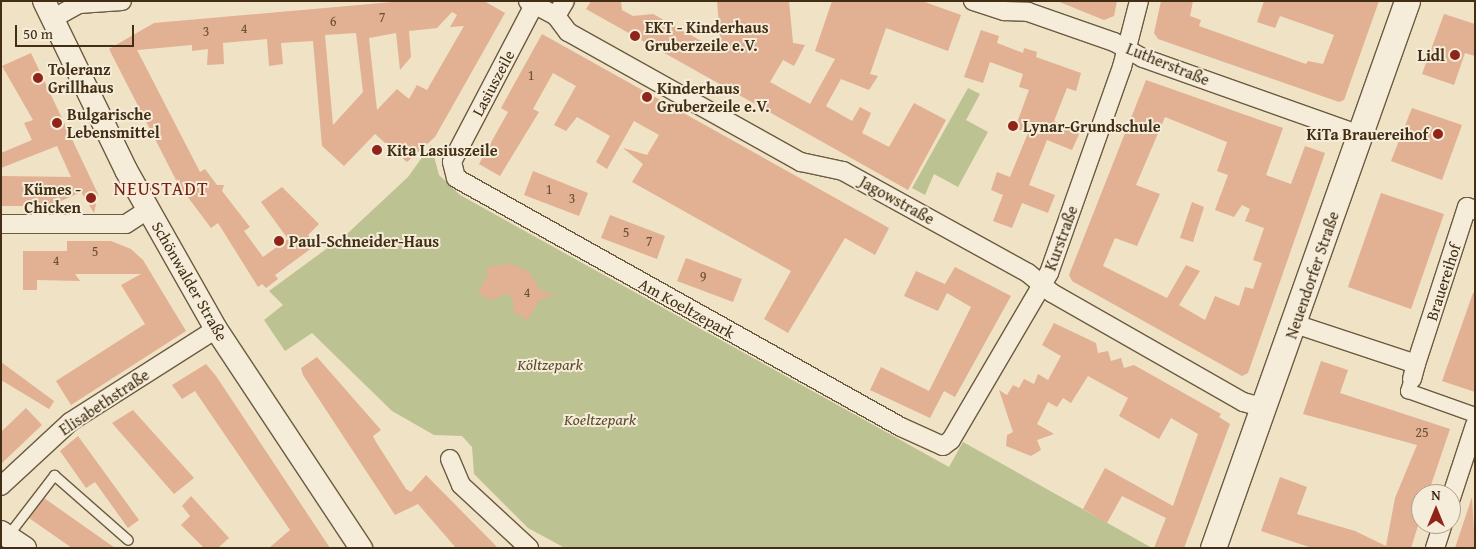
<!DOCTYPE html>
<html>
<head>
<meta charset="utf-8">
<style>
  body { margin:0 }
  #map { position:relative; width:1476px; height:549px; overflow:hidden; background:#efe2c5; font-family:"Gentium Book Plus",serif }
  div>[style] { position:absolute }
  [style*='--x'] { left:calc(var(--x)*1px); top:calc(var(--y)*1px); width:calc(var(--w)*1px); rotate:calc(var(--a)*1deg) }
  .green>* { inset:0; background:#bcc292 }
  .building>* { inset:0; background:#e2b092 }
  .roads { filter:drop-shadow(1px 0 #6c5b40) drop-shadow(-1px 0 #6c5b40) drop-shadow(0 1px #6c5b40) drop-shadow(0 -1px #6c5b40) }
  .service>* { height:9px; margin:-4.5px; padding:0 4.5px; transform-origin:4.5px; border-radius:4.5px; background:#f5ecd9 }
  .pedestrian>* { height:14px; margin:-7px; padding:0 7px; transform-origin:7px; border-radius:7px; background:#f5ecd9 }
  .minor>* { height:18px; margin:-9px; padding:0 9px; transform-origin:9px; border-radius:9px; background:#f5ecd9 }
  .tertiary>* { height:22px; margin:-11px; padding:0 11px; transform-origin:11px; border-radius:11px; background:#f5ecd9 }
  .secondary>* { height:25px; margin:-12.5px; padding:0 12.5px; transform-origin:12.5px; border-radius:12.5px; background:#f5ecd9 }
  .dots>* { width:14px; height:14px; translate:-50% -50%; box-sizing:border-box; border:2px solid #f5ecd9; border-radius:50% }
  span { translate:-50% -50%; white-space:nowrap; text-align:center; line-height:1.15; -webkit-text-stroke:4px #f5ecd9; paint-order:stroke }
  .number-label { font-size:14px; color:#694e34 }
  .number-label span { -webkit-text-stroke-width:0 }
  .poi-label { font-size:16px; color:#412e14; font-weight:700 }
  .left { translate:0 -50%; text-align:left }
  .right { translate:-100% -50%; text-align:right }
  .street-label { font-size:16px; color:#412e14 }
  .park-label { font-size:16px; color:#5a4c2d; font-style:italic }
  .quarter-label { font-size:19px; color:#7a1f14; letter-spacing:1px }
  .frame { position:absolute; inset:0; border:2px solid #412e14; pointer-events:none }
  .north { position:absolute; left:1411px; top:484px; width:50px; height:50px; box-sizing:border-box; background:#f5ecd9; border:1px solid #ada08a; border-radius:50%; rotate:0deg; font-size:14px; font-weight:700; line-height:20px; text-align:center; color:#412e14 }
  .north::after { content:''; display:block; margin:auto; width:18px; height:22px; background:#8f2418; clip-path:polygon(50% 0,100% 100%,50% 72%,0 100%) }
  .scale { position:absolute; left:15px; top:25px; width:119px; height:22px; box-sizing:border-box; border:2px solid #412e14; border-top:0; padding-left:6px; font-size:15px; line-height:18px; white-space:nowrap; color:#412e14; -webkit-text-stroke:4px #f5ecd9; paint-order:stroke }
</style>
</head>
<body>
<div id="map">
  <div class="green">
    <i style="clip-path:polygon(968px 88px,980px 94px,966px 120px,988px 132px,958px 187px,934px 174px,925px 195px,912px 188px)"></i>
    <i style="clip-path:polygon(431px 145px,439px 175px,460px 195px,949px 467px,963px 442px,1152px 548px,565px 548px,528px 528px,474px 474px,472px 447px,462px 436px,434px 435px,392px 411px,312px 333px,285px 351px,264px 320px,283px 305px,269px 291px,348px 233px,408px 177px)"></i>
  </div>
  <div class="building">
    <i style="clip-path:polygon(evenodd,404px 1px,484px 1px,505px 13px,435px 137px,407px 162px,375px 134px,344px 166px,322px 146px,313px 41px,281px 43px,283px 64px,269px 66px,267px 39px,223px 43px,224px 64px,207px 65px,208px 49px,192px 51px,192px 45px,137px 50px,200px 172px,205px 169px,217px 185px,224px 185px,222px 191px,250px 227px,244px 231px,263px 257px,288px 239px,261px 202px,282px 187px,319px 224px,308px 235px,316px 245px,275px 275px,278px 279px,266px 288px,262px 284px,258px 287px,218px 223px,211px 228px,178px 184px,109px 49px,154px 23px,404px 1px,452px 12px,457px 15px,450px 27px,464px 26px,427px 90px,417px 85px,409px 99px,397px 89px,377px 110px,369px 38px,396px 33px,400px 70px,411px 57px,409px 31px,437px 28px,452px 12px,404px 1px,356px 33px,363px 92px,333px 125px,325px 35px,356px 33px)"></i>
    <i style="clip-path:polygon(591px 1px,621px 1px,622px 10px,633px 16px,653px 14px,721px 52px,717px 1px,789px 1px,793px 43px,805px 45px,794px 66px,783px 60px,770px 82px,810px 104px,835px 59px,815px 51px,832px 1px,922px 1px,961px 15px,948px 51px,886px 28px,870px 74px,878px 76px,869px 90px,841px 79px,826px 106px,852px 121px,860px 107px,871px 113px,862px 133px,889px 147px,914px 103px,946px 120px,908px 190px,586px 9px)"></i>
    <i style="clip-path:polygon(1057px 1px,1117px 1px,1114px 16px,1104px 20px)"></i>
    <i style="clip-path:polygon(1161px 1px,1193px 1px,1190px 16px,1201px 20px,1199px 26px,1306px 64px,1308px 61px,1323px 64px,1334px 35px,1280px 16px,1275px 28px,1257px 22px,1264px 1px,1379px 1px,1344px 100px,1339px 102px,1158px 39px,1154px 33px)"></i>
    <i style="clip-path:polygon(1444px 14px,1475px 24px,1475px 56px,1465px 53px,1454px 85px,1422px 74px)"></i>
    <i style="clip-path:polygon(981px 30px,999px 36px,997px 43px,1023px 53px,1024px 48px,1037px 52px,1036px 57px,1081px 73px,1076px 91px,1067px 88px,1054px 121px,1080px 132px,1072px 150px,1047px 140px,1029px 185px,1055px 195px,1048px 213px,1022px 203px,1012px 228px,993px 221px,1003px 195px,991px 190px,997px 172px,1010px 177px,1028px 133px,1015px 128px,1029px 90px,1019px 87px,1023px 74px,990px 62px,983px 83px,964px 77px)"></i>
    <i style="clip-path:polygon(542px 34px,889px 228px,875px 255px,845px 238px,788px 333px,764px 319px,791px 271px,632px 182px,643px 164px,623px 148px,647px 155px,659px 135px,634px 121px,607px 169px,596px 162px,610px 136px,577px 117px,566px 131px,554px 125px,576px 86px,553px 73px,533px 109px,539px 112px,500px 176px,479px 164px,508px 112px,501px 108px)"></i>
    <i style="clip-path:polygon(31px 53px,98px 194px,94px 213px,81px 192px,50px 206px,1px 206px,1px 176px,71px 177px,57px 146px,1px 168px,1px 153px,32px 140px,24px 123px,33px 120px,2px 66px)"></i>
    <i style="clip-path:polygon(evenodd,1146px 80px,1283px 128px,1266px 175px,1291px 184px,1305px 146px,1325px 153px,1248px 373px,1242px 376px,1072px 281px,1069px 275px,1146px 80px,1165px 117px,1227px 142px,1217px 171px,1228px 175px,1215px 210px,1234px 217px,1242px 205px,1250px 209px,1245px 221px,1264px 228px,1253px 260px,1262px 263px,1253px 289px,1245px 287px,1239px 306px,1215px 296px,1205px 320px,1179px 305px,1200px 271px,1186px 265px,1167px 298px,1103px 266px,1115px 238px,1137px 246px,1160px 194px,1136px 185px,1165px 117px)"></i>
    <i style="clip-path:polygon(1412px 108px,1462px 125px,1442px 180px,1391px 161px)"></i>
    <i style="clip-path:polygon(533px 171px,588px 193px,579px 216px,524px 195px)"></i>
    <i style="clip-path:polygon(1381px 193px,1444px 214px,1411px 309px,1348px 287px)"></i>
    <i style="clip-path:polygon(1192px 202px,1204px 207px,1193px 242px,1180px 238px)"></i>
    <i style="clip-path:polygon(610px 215px,665px 236px,657px 259px,601px 238px)"></i>
    <i style="clip-path:polygon(67px 241px,111px 241px,131px 249px,143px 260px,186px 331px,71px 405px,56px 381px,145px 324px,121px 285px,141px 274px,75px 274px,80px 281px,37px 280px,37px 290px,23px 290px,23px 251px,67px 251px)"></i>
    <i style="clip-path:polygon(686px 258px,742px 279px,733px 302px,677px 281px)"></i>
    <i style="clip-path:polygon(512px 264px,529px 272px,540px 290px,554px 295px,539px 300px,528px 320px,513px 312px,514px 303px,508px 293px,491px 300px,478px 293px,488px 274px,486px 267px)"></i>
    <i style="clip-path:polygon(955px 267px,1011px 296px,955px 397px,944px 391px,930px 418px,870px 390px,881px 367px,929px 391px,971px 307px,947px 293px,938px 311px,904px 296px,916px 271px,945px 284px)"></i>
    <i style="clip-path:polygon(1473px 293px,1475px 293px,1475px 392px,1442px 381px)"></i>
    <i style="clip-path:polygon(1054px 323px,1096px 343px,1098px 353px,1108px 351px,1111px 361px,1121px 358px,1124px 368px,1134px 365px,1221px 414px,1219px 417px,1230px 424px,1184px 548px,1154px 548px,1166px 518px,1122px 496px,1107px 523px,1083px 509px,1105px 468px,1173px 506px,1198px 434px,1171px 418px,1159px 439px,1119px 416px,1128px 398px,1088px 376px,1071px 403px,1063px 398px,1057px 407px,1048px 402px,1037px 424px,1054px 434px,1037px 440px,1041px 450px,1031px 456px,1006px 446px,1007px 435px,1013px 432px,999px 390px,1007px 395px,1013px 385px,1019px 388px,1024px 379px,1034px 384px,1038px 374px,1048px 380px,1061px 356px,1042px 345px)"></i>
    <i style="clip-path:polygon(317px 357px,381px 430px,373px 436px,376px 442px,406px 489px,411px 492px,426px 475px,498px 548px,456px 548px,418px 504px,395px 515px,303px 375px,301px 368px)"></i>
    <i style="clip-path:polygon(1321px 361px,1348px 370px,1340px 393px,1450px 429px,1428px 494px,1421px 494px,1421px 516px,1411px 548px,1312px 548px,1261px 531px,1280px 477px,1307px 487px,1297px 514px,1355px 531px,1386px 546px,1395px 498px,1417px 445px,1303px 414px)"></i>
    <i style="clip-path:polygon(1px 362px,54px 401px,49px 409px,1px 380px)"></i>
    <i style="clip-path:polygon(206px 364px,216px 376px,330px 548px,269px 548px,290px 530px,195px 391px,182px 399px,172px 385px)"></i>
    <i style="clip-path:polygon(26px 408px,42px 425px,1px 464px,1px 432px)"></i>
    <i style="clip-path:polygon(133px 410px,194px 478px,174px 494px,112px 423px)"></i>
    <i style="clip-path:polygon(78px 436px,139px 520px,128px 528px,95px 482px,86px 488px,60px 451px)"></i>
    <i style="clip-path:polygon(191px 496px,229px 538px,218px 548px,204px 548px,181px 525px,190px 516px,182px 506px)"></i>
    <i style="clip-path:polygon(1472px 497px,1475px 548px,1455px 548px)"></i>
    <i style="clip-path:polygon(44px 498px,115px 548px,72px 548px,29px 518px)"></i>
  </div>
  <div class="roads">
    <div class="service">
      <i style="--x:8;--y:535;--w:76;--a:-52.5"></i>
      <i style="--x:54;--y:475;--w:98;--a:41.3"></i>
    </div>
    <div class="pedestrian">
      <i style="--x:1412;--y:379;--w:13;--a:108"></i>
      <i style="--x:1408;--y:391;--w:71;--a:19.7"></i>
    </div>
    <div class="minor">
      <i style="--x:528;--y:1;--w:32;--a:28"></i>
      <i style="--x:556;--y:16;--w:20;--a:53"></i>
      <i style="--x:568;--y:32;--w:267;--a:29.2"></i>
      <i style="--x:801;--y:162;--w:43;--a:12.1"></i>
      <i style="--x:843;--y:171;--w:211;--a:28.9"></i>
      <i style="--x:1028;--y:273;--w:31;--a:40"></i>
      <i style="--x:1052;--y:293;--w:220;--a:29.7"></i>
      <i style="--x:1243;--y:402;--w:23;--a:15"></i>
      <i style="--x:973;--y:1;--w:33;--a:18"></i>
      <i style="--x:1004;--y:11;--w:24;--a:2"></i>
      <i style="--x:1028;--y:12;--w:91;--a:19.2"></i>
      <i style="--x:1114;--y:42;--w:33;--a:29"></i>
      <i style="--x:1143;--y:58;--w:231;--a:19.5"></i>
      <i style="--x:534;--y:5;--w:177;--a:117.6"></i>
      <i style="--x:452;--y:162;--w:16;--a:76"></i>
      <i style="--x:456;--y:178;--w:510;--a:29.23"></i>
      <i style="--x:901;--y:427;--w:46;--a:24.3"></i>
      <i style="--x:943;--y:446;--w:10;--a:-37"></i>
      <i style="--x:951;--y:440;--w:194;--a:-59.6"></i>
      <i style="--x:1049;--y:273;--w:219;--a:-70.5"></i>
      <i style="--x:1122;--y:67;--w:68;--a:-75.6"></i>
      <i style="--x:556;--y:16;--w:17;--a:-59"></i>
      <i style="--x:52;--y:19;--w:31;--a:-29"></i>
      <i style="--x:79;--y:4;--w:43;--a:-4"></i>
      <i style="--x:1;--y:224;--w:125;--a:0"></i>
      <i style="--x:126;--y:224;--w:27;--a:-33"></i>
      <i style="--x:1295;--y:324;--w:127;--a:18.3"></i>
      <i style="--x:1416;--y:364;--w:165;--a:-72"></i>
      <i style="--x:1467;--y:207;--w:9;--a:21"></i>
      <i style="--x:1412;--y:379;--w:16;--a:-75"></i>
      <i style="--x:450;--y:459;--w:28;--a:67"></i>
      <i style="--x:461;--y:485;--w:93;--a:42.8"></i>
      <i style="--x:1;--y:486;--w:94;--a:-42.8"></i>
      <i style="--x:70;--y:422;--w:173;--a:-32.5"></i>
      <i style="--x:1451;--y:498;--w:77;--a:-71.8"></i>
      <i style="--x:1435;--y:548;--w:25;--a:-72"></i>
    </div>
    <div class="tertiary">
      <i style="--x:44;--y:1;--w:188;--a:64.1"></i>
      <i style="--x:126;--y:170;--w:183;--a:60.5"></i>
      <i style="--x:216;--y:329;--w:263;--a:56.5"></i>
      <i style="--x:1;--y:532;--w:29;--a:34"></i>
    </div>
    <div class="secondary">
      <i style="--x:1213;--y:548;--w:580;--a:-70.47"></i>
    </div>
  </div>
  <div class="dots">
    <i style="left:635px;top:36px;background:#8f2418"></i>
    <i style="left:1455px;top:55px;background:#8f2418"></i>
    <i style="left:38px;top:78px;background:#8f2418"></i>
    <i style="left:647px;top:97px;background:#8f2418"></i>
    <i style="left:57px;top:123px;background:#8f2418"></i>
    <i style="left:1013px;top:126px;background:#8f2418"></i>
    <i style="left:1438px;top:134px;background:#8f2418"></i>
    <i style="left:377px;top:150px;background:#8f2418"></i>
    <i style="left:91px;top:198px;background:#8f2418"></i>
    <i style="left:279px;top:241px;background:#8f2418"></i>
  </div>
  <div class="number-label">
    <span style="left:382px;top:17px">7</span>
    <span style="left:333px;top:21px">6</span>
    <span style="left:244px;top:28px">4</span>
    <span style="left:206px;top:31px">3</span>
    <span style="left:531px;top:75px">1</span>
    <span style="left:549px;top:189px">1</span>
    <span style="left:572px;top:198px">3</span>
    <span style="left:626px;top:232px">5</span>
    <span style="left:649px;top:241px">7</span>
    <span style="left:95px;top:251px">5</span>
    <span style="left:56px;top:260px">4</span>
    <span style="left:703px;top:276px">9</span>
    <span style="left:527px;top:292px">4</span>
    <span style="left:1422px;top:432px">25</span>
  </div>
  <div class="poi-label">
    <span class="left" style="left:645px;top:36px">EKT - Kinderhaus<br>Gruberzeile e.V.</span>
    <span class="right" style="left:1445px;top:55px">Lidl</span>
    <span class="left" style="left:48px;top:78px">Toleranz<br>Grillhaus</span>
    <span class="left" style="left:657px;top:97px">Kinderhaus<br>Gruberzeile e.V.</span>
    <span class="left" style="left:67px;top:123px">Bulgarische<br>Lebensmittel</span>
    <span class="left" style="left:1023px;top:126px">Lynar-Grundschule</span>
    <span class="right" style="left:1428px;top:134px">KiTa Brauereihof</span>
    <span class="left" style="left:387px;top:150px">Kita Lasiuszeile</span>
    <span class="right" style="left:81px;top:198px">Kümes -<br>Chicken</span>
    <span class="left" style="left:289px;top:241px">Paul-Schneider-Haus</span>
  </div>
  <div class="street-label">
    <span style="left:1168px;top:64px;rotate:22deg">Lutherstraße</span>
    <span style="left:493px;top:83px;rotate:-62deg">Lasiuszeile</span>
    <span style="left:897px;top:200px;rotate:29deg">Jagowstraße</span>
    <span style="left:1061px;top:238px;rotate:-70deg">Kurstraße</span>
    <span style="left:1312px;top:275px;rotate:-71deg">Neuendorfer Straße</span>
    <span style="left:190px;top:281px;rotate:60deg">Schönwalder Straße</span>
    <span style="left:1443px;top:282px;rotate:-72deg">Brauereihof</span>
    <span style="left:687px;top:308px;rotate:29deg">Am Koeltzepark</span>
    <span style="left:104px;top:402px;rotate:-34deg">Elisabethstraße</span>
  </div>
  <div class="park-label">
    <span style="left:550px;top:364px">Költzepark</span>
    <span style="left:600px;top:419px">Koeltzepark</span>
  </div>
  <div class="quarter-label">
    <span style="left:161px;top:189px">NEUSTADT</span>
  </div>
  <div class="frame"></div>
  <div class="north">N</div>
  <div class="scale">50 m</div>
</div>
</body>
</html>
